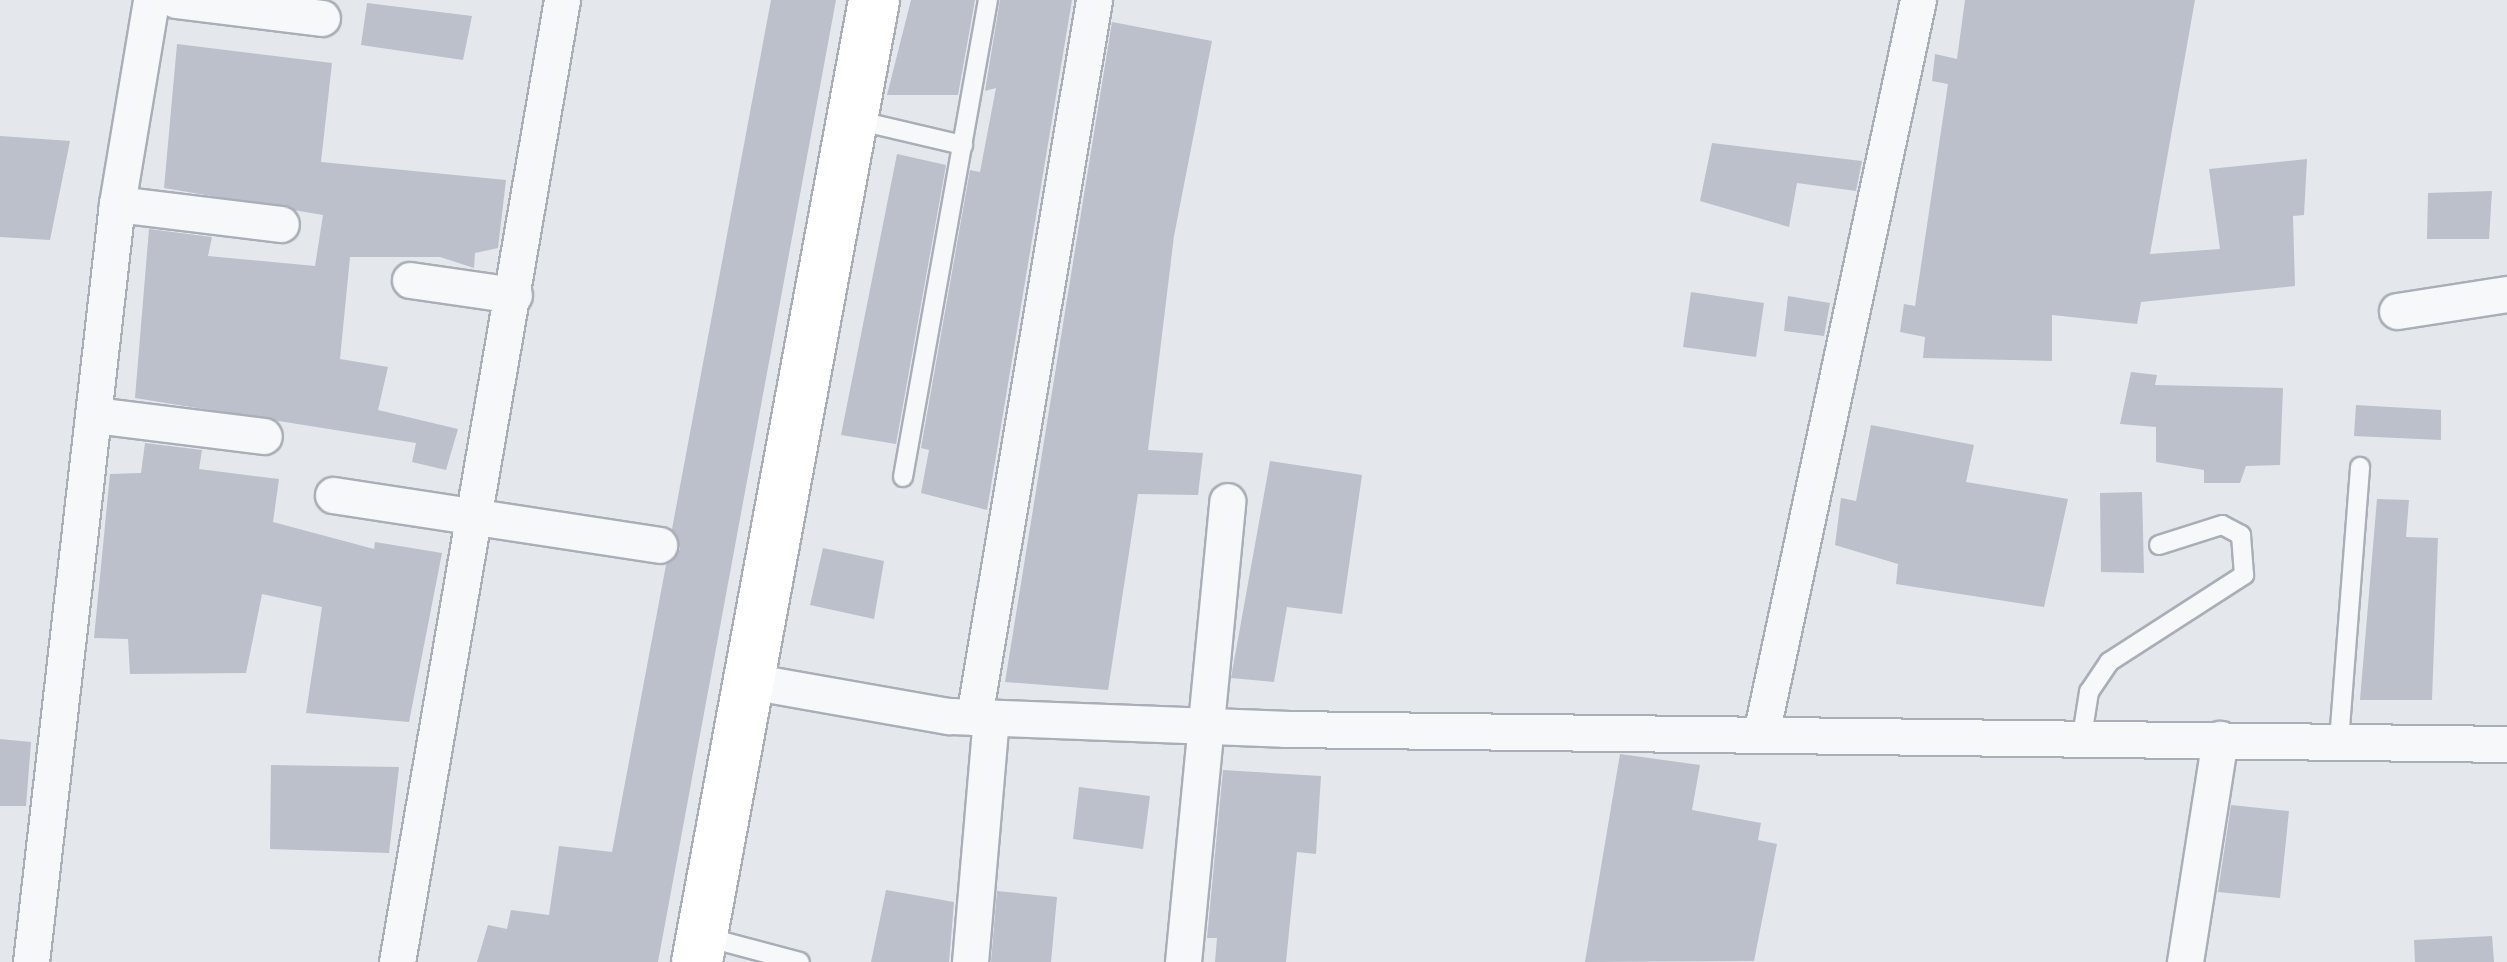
<!DOCTYPE html>
<html>
<head>
<meta charset="utf-8">
<style>
  body { margin:0 }
  #map { position:relative; width:2507px; height:962px; overflow:hidden; background:#e4e7ec; font-family:Cabin,sans-serif }
  div>[style] { position:absolute }
  [style*='--x'] { left:calc(var(--x)*1px); top:calc(var(--y)*1px); width:calc(var(--w)*1px); rotate:calc(var(--a)*1deg) }
  .building>* { inset:0; background:#bbc0ca }
  .roads { filter:drop-shadow(2px 0 #a9aeb7) drop-shadow(-2px 0 #a9aeb7) drop-shadow(0 2px #a9aeb7) drop-shadow(0 -2px #a9aeb7) }
  .lane>* { height:18px; margin:-9px; padding:0 9px; transform-origin:9px; border-radius:9px; background:#f7f8fa }
  .street>* { height:35px; margin:-17.5px; padding:0 17.5px; transform-origin:17.5px; border-radius:17.5px; background:#f7f8fa }
  .secondary>* { height:50px; margin:-25px; padding:0 25px; transform-origin:25px; border-radius:25px; background:#fff }
  span { translate:-50% -50%; white-space:nowrap; text-align:center; line-height:1.15; -webkit-text-stroke:9px #f4f6f9; paint-order:stroke }
</style>
</head>
<body>
<div id="map">
  <div class="building">
    <i style="clip-path:polygon(771px 0,836px 0,658px 962px,477px 962px,488px 925px,507px 929px,511px 910px,549px 915px,559px 846px,612px 852px,666px 565px,680px 549px,672px 529px)"></i>
    <i style="clip-path:polygon(911px 0,975px 0,958px 95px,887px 95px)"></i>
    <i style="clip-path:polygon(1000px 0,1072px 0,987px 510px,921px 493px,929px 450px,921px 448px,970px 170px,980px 172px,996px 88px,985px 91px)"></i>
    <i style="clip-path:polygon(1965px 0,2195px 0,2150px 254px,2220px 249px,2209px 169px,2307px 159px,2304px 215px,2293px 216px,2295px 286px,2141px 302px,2137px 324px,2052px 315px,2052px 361px,1923px 358px,1925px 337px,1900px 332px,1904px 304px,1915px 306px,1948px 84px,1932px 81px,1935px 54px,1957px 59px)"></i>
    <i style="clip-path:polygon(367px 3px,472px 16px,463px 60px,361px 45px)"></i>
    <i style="clip-path:polygon(1112px 22px,1212px 41px,1174px 236px,1148px 450px,1203px 453px,1198px 495px,1138px 494px,1108px 690px,1005px 682px)"></i>
    <i style="clip-path:polygon(177px 44px,332px 63px,321px 162px,506px 180px,498px 248px,475px 253px,474px 268px,440px 257px,350px 257px,340px 359px,388px 367px,378px 410px,458px 429px,446px 470px,412px 462px,416px 443px,135px 398px,149px 229px,212px 237px,208px 256px,315px 266px,323px 215px,164px 188px)"></i>
    <i style="clip-path:polygon(0 136px,70px 141px,50px 240px,0 237px)"></i>
    <i style="clip-path:polygon(1712px 143px,1862px 161px,1856px 191px,1797px 183px,1789px 227px,1700px 201px)"></i>
    <i style="clip-path:polygon(897px 154px,946px 165px,896px 444px,841px 435px)"></i>
    <i style="clip-path:polygon(2492px 191px,2489px 239px,2427px 239px,2428px 193px)"></i>
    <i style="clip-path:polygon(1691px 292px,1764px 303px,1756px 357px,1683px 347px)"></i>
    <i style="clip-path:polygon(1788px 296px,1830px 303px,1824px 336px,1784px 331px)"></i>
    <i style="clip-path:polygon(2131px 372px,2157px 375px,2155px 385px,2283px 388px,2280px 465px,2246px 466px,2240px 483px,2204px 483px,2204px 470px,2156px 462px,2156px 427px,2120px 424px)"></i>
    <i style="clip-path:polygon(2356px 405px,2441px 410px,2441px 440px,2354px 436px)"></i>
    <i style="clip-path:polygon(1871px 425px,1974px 445px,1966px 482px,2068px 499px,2044px 607px,1896px 584px,1898px 564px,1835px 545px,1841px 498px,1856px 501px)"></i>
    <i style="clip-path:polygon(145px 443px,202px 450px,199px 469px,279px 479px,273px 522px,374px 549px,375px 542px,442px 553px,409px 722px,306px 713px,322px 607px,262px 594px,246px 673px,130px 674px,128px 639px,94px 638px,110px 474px,141px 473px)"></i>
    <i style="clip-path:polygon(1270px 461px,1362px 475px,1342px 614px,1287px 607px,1274px 682px,1231px 678px)"></i>
    <i style="clip-path:polygon(2142px 492px,2144px 573px,2101px 572px,2100px 493px)"></i>
    <i style="clip-path:polygon(2377px 499px,2409px 500px,2406px 537px,2438px 538px,2432px 700px,2360px 700px)"></i>
    <i style="clip-path:polygon(823px 548px,884px 561px,874px 619px,810px 605px)"></i>
    <i style="clip-path:polygon(0 739px,31px 742px,26px 806px,0 806px)"></i>
    <i style="clip-path:polygon(1620px 754px,1700px 765px,1692px 810px,1761px 823px,1758px 840px,1777px 844px,1754px 961px,1585px 962px)"></i>
    <i style="clip-path:polygon(271px 765px,399px 767px,389px 853px,270px 849px)"></i>
    <i style="clip-path:polygon(1223px 770px,1321px 776px,1316px 854px,1297px 852px,1286px 962px,1215px 962px,1217px 938px,1207px 938px)"></i>
    <i style="clip-path:polygon(1079px 787px,1150px 796px,1143px 849px,1073px 839px)"></i>
    <i style="clip-path:polygon(2231px 805px,2289px 811px,2280px 898px,2218px 892px)"></i>
    <i style="clip-path:polygon(886px 890px,954px 902px,949px 962px,871px 962px)"></i>
    <i style="clip-path:polygon(997px 891px,1057px 897px,1051px 962px,991px 962px)"></i>
    <i style="clip-path:polygon(2492px 936px,2494px 962px,2415px 962px,2414px 940px)"></i>
  </div>
  <div class="roads">
    <div class="lane">
      <i style="--x:856;--y:120;--w:110;--a:13.2"></i>
      <i style="--x:903;--y:477;--w:485;--a:-79.9"></i>
      <i style="--x:2082;--y:736;--w:45;--a:-81"></i>
      <i style="--x:2089;--y:692;--w:36;--a:-56"></i>
      <i style="--x:2109;--y:662;--w:161;--a:-32.8"></i>
      <i style="--x:2244;--y:575;--w:40;--a:-94.3"></i>
      <i style="--x:2241;--y:535;--w:21;--a:-152"></i>
      <i style="--x:2222;--y:525;--w:66;--a:162.4"></i>
      <i style="--x:2339;--y:741;--w:275;--a:-85.6"></i>
      <i style="--x:706;--y:937;--w:97;--a:14.9"></i>
    </div>
    <div class="street">
      <i style="--x:176;--y:0;--w:147;--a:7"></i>
      <i style="--x:117;--y:204;--w:165;--a:7"></i>
      <i style="--x:410;--y:280;--w:105;--a:8.2"></i>
      <i style="--x:2397;--y:311;--w:111;--a:-8.8"></i>
      <i style="--x:95;--y:415;--w:170;--a:7.1"></i>
      <i style="--x:333;--y:495;--w:330;--a:8.7"></i>
      <i style="--x:744;--y:680;--w:208;--a:10"></i>
      <i style="--x:949;--y:716;--w:336;--a:2.2"></i>
      <i style="--x:1285;--y:729;--w:1222;--a:0.7"></i>
      <i style="--x:974;--y:717;--w:727;--a:-80.5"></i>
      <i style="--x:1761;--y:734;--w:751;--a:-77.93"></i>
      <i style="--x:31;--y:962;--w:763;--a:-83.53"></i>
      <i style="--x:117;--y:204;--w:207;--a:-80.5"></i>
      <i style="--x:397;--y:962;--w:976;--a:-80.27"></i>
      <i style="--x:970;--y:962;--w:245;--a:-85.1"></i>
      <i style="--x:1183;--y:962;--w:463;--a:-84.5"></i>
      <i style="--x:2185;--y:962;--w:226;--a:-81.1"></i>
    </div>
    <div class="secondary">
      <i style="--x:697;--y:962;--w:978;--a:-79.57"></i>
    </div>
  </div>
</div>
</body>
</html>
